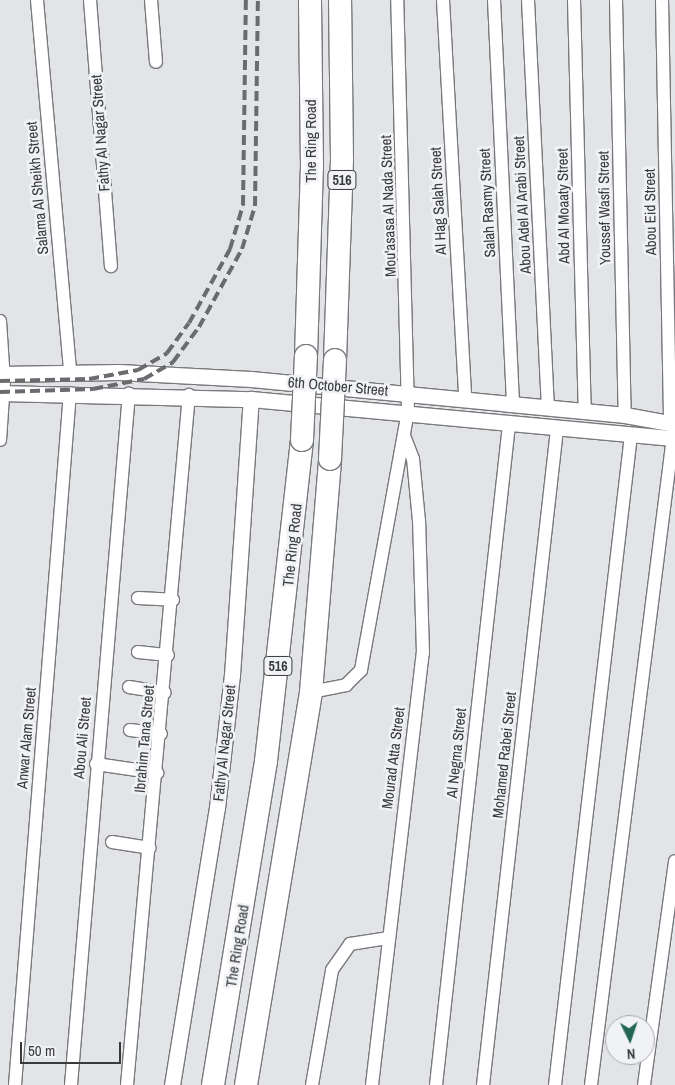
<!DOCTYPE html>
<html>
<head>
<meta charset="utf-8">
<style>
  body { margin:0 }
  #map { position:relative; width:675px; height:1085px; overflow:hidden; background:#e3e4e8; font-family:"Archivo Narrow",sans-serif }
  div>[style] { position:absolute }
  [style*='--x'] { left:calc(var(--x)*1px); top:calc(var(--y)*1px); width:calc(var(--w)*1px); rotate:calc(var(--a)*1deg) }
  .roads { filter:drop-shadow(1px 0 #78797c) drop-shadow(-1px 0 #78797c) drop-shadow(0 1px #78797c) drop-shadow(0 -1px #78797c) }
  .minor>* { height:12px; margin:-6px; padding:0 6px; transform-origin:6px; border-radius:6px; background:#fff }
  .tertiary>* { height:15px; margin:-7.5px; padding:0 7.5px; transform-origin:7.5px; border-radius:7.5px; background:#fff }
  .motorway>* { height:22px; margin:-11px; padding:0 11px; transform-origin:11px; border-radius:11px; background:#fff }
  .rail>* { height:4px; margin-top:-2px; transform-origin:0; background:repeating-linear-gradient(90deg,#6a6b6d 0 10px,transparent 0 15px) }
  .bridges { filter:drop-shadow(1px 0 #78797c) drop-shadow(-1px 0 #78797c) drop-shadow(0 1px #78797c) drop-shadow(0 -1px #78797c) }
  .motorway-bridge>* { height:22px; margin:-11px; padding:0 11px; transform-origin:11px; border-radius:11px; background:#fff }
  span { translate:-50% -50%; white-space:nowrap; text-align:center; line-height:1.15; -webkit-text-stroke:5px #f1f2f5; paint-order:stroke }
  .shield-label span { padding:1px 4px; background:#f1f2f5; border:1px solid; border-radius:4px; -webkit-text-stroke-width:0 }
  .shield-label { font-size:14px; color:#393a3b; font-weight:700 }
  .street-label { font-size:15px; color:#393a3b }
  .north { position:absolute; left:605px; top:1015px; width:50px; height:50px; box-sizing:border-box; background:#f1f2f5; border:1px solid #a7a8ab; border-radius:50%; rotate:176deg; font-size:14px; font-weight:700; line-height:20px; text-align:center; color:#393a3b }
  .north::after { content:''; display:block; margin:auto; width:18px; height:22px; background:#246655; clip-path:polygon(50% 0,100% 100%,50% 72%,0 100%) }
  .scale { position:absolute; left:20px; top:1042px; width:101px; height:22px; box-sizing:border-box; border:2px solid #393a3b; border-top:0; padding-left:6px; font-size:15px; line-height:18px; white-space:nowrap; color:#393a3b; -webkit-text-stroke:4px #f1f2f5; paint-order:stroke }
</style>
</head>
<body>
<div id="map">
  <div class="roads">
    <div class="minor">
      <i style="--x:37;--y:0;--w:374;--a:84.9"></i>
      <i style="--x:90;--y:0;--w:267;--a:85.5"></i>
      <i style="--x:151;--y:0;--w:62;--a:85.4"></i>
      <i style="--x:443;--y:0;--w:400;--a:86.8"></i>
      <i style="--x:494;--y:0;--w:405;--a:87.3"></i>
      <i style="--x:528;--y:0;--w:409;--a:87.2"></i>
      <i style="--x:574;--y:0;--w:411;--a:88.5"></i>
      <i style="--x:616;--y:0;--w:415;--a:88.8"></i>
      <i style="--x:662;--y:0;--w:423;--a:88.9"></i>
      <i style="--x:0;--y:321;--w:61;--a:86.2"></i>
      <i style="--x:4;--y:382;--w:58;--a:93.9"></i>
      <i style="--x:138;--y:598;--w:35;--a:3"></i>
      <i style="--x:138;--y:652;--w:30;--a:6"></i>
      <i style="--x:129;--y:687;--w:36;--a:9"></i>
      <i style="--x:311;--y:692;--w:36;--a:-11"></i>
      <i style="--x:346;--y:685;--w:21;--a:-45"></i>
      <i style="--x:361;--y:670;--w:263;--a:-79.7"></i>
      <i style="--x:408;--y:411;--w:411;--a:-91.5"></i>
      <i style="--x:130;--y:730;--w:31;--a:7"></i>
      <i style="--x:96;--y:764;--w:62;--a:8.4"></i>
      <i style="--x:112;--y:842;--w:38;--a:9"></i>
      <i style="--x:15;--y:1085;--w:694;--a:-85.46"></i>
      <i style="--x:71;--y:1085;--w:694;--a:-85.21"></i>
      <i style="--x:127;--y:1085;--w:693;--a:-84.87"></i>
      <i style="--x:312;--y:1085;--w:117;--a:-80.1"></i>
      <i style="--x:332;--y:970;--w:32;--a:-55"></i>
      <i style="--x:350;--y:944;--w:36;--a:-9"></i>
      <i style="--x:372;--y:1085;--w:435;--a:-83.3"></i>
      <i style="--x:423;--y:653;--w:132;--a:-91.7"></i>
      <i style="--x:419;--y:521;--w:62;--a:-95.5"></i>
      <i style="--x:413;--y:459;--w:25;--a:-111"></i>
      <i style="--x:436;--y:1085;--w:664;--a:-83.69"></i>
      <i style="--x:483;--y:1085;--w:660;--a:-83.56"></i>
      <i style="--x:555;--y:1085;--w:654;--a:-83.33"></i>
      <i style="--x:591;--y:1085;--w:661;--a:-82.79"></i>
      <i style="--x:644;--y:1085;--w:226;--a:-82.1"></i>
    </div>
    <div class="tertiary">
      <i style="--x:0;--y:374;--w:119;--a:-1"></i>
      <i style="--x:119;--y:372;--w:132;--a:3"></i>
      <i style="--x:251;--y:379;--w:376;--a:5.5"></i>
      <i style="--x:625;--y:415;--w:51;--a:10.2"></i>
      <i style="--x:0;--y:393;--w:251;--a:1.4"></i>
      <i style="--x:251;--y:399;--w:426;--a:5.3"></i>
      <i style="--x:172;--y:1085;--w:281;--a:-80.8"></i>
      <i style="--x:217;--y:808;--w:134;--a:-83.6"></i>
      <i style="--x:232;--y:675;--w:277;--a:-86.1"></i>
    </div>
    <div class="motorway">
      <i style="--x:306;--y:356;--w:190;--a:-88.2"></i>
      <i style="--x:312;--y:166;--w:166;--a:-90.7"></i>
      <i style="--x:335;--y:360;--w:201;--a:-88"></i>
      <i style="--x:342;--y:159;--w:159;--a:-90.7"></i>
      <i style="--x:213;--y:1085;--w:328;--a:-80.7"></i>
      <i style="--x:266;--y:761;--w:323;--a:-83.6"></i>
      <i style="--x:246;--y:1085;--w:398;--a:-80.6"></i>
      <i style="--x:311;--y:692;--w:234;--a:-85.3"></i>
    </div>
  </div>
  <div class="rail">
    <i style="--x:0;--y:381;--w:89;--a:-1.3"></i>
    <i style="--x:89;--y:379;--w:50;--a:-10.4"></i>
    <i style="--x:138;--y:370;--w:34;--a:-30"></i>
    <i style="--x:167;--y:353;--w:37;--a:-54"></i>
    <i style="--x:189;--y:323;--w:85;--a:-61"></i>
    <i style="--x:230;--y:249;--w:46;--a:-73.5"></i>
    <i style="--x:243;--y:205;--w:205;--a:-89.2"></i>
    <i style="--x:0;--y:392;--w:93;--a:-1.8"></i>
    <i style="--x:93;--y:389;--w:52;--a:-11.1"></i>
    <i style="--x:144;--y:379;--w:34;--a:-30"></i>
    <i style="--x:173;--y:362;--w:44;--a:-53.4"></i>
    <i style="--x:199;--y:327;--w:89;--a:-61.1"></i>
    <i style="--x:242;--y:249;--w:45;--a:-73.2"></i>
    <i style="--x:255;--y:206;--w:206;--a:-89.2"></i>
  </div>
  <div class="bridges">
    <div class="motorway-bridge">
      <i style="--x:302;--y:440;--w:84;--a:-87.3"></i>
      <i style="--x:330;--y:459;--w:99;--a:-87.1"></i>
    </div>
  </div>
  <div class="shield-label">
    <span style="left:342px;top:180px">516</span>
    <span style="left:278px;top:666px">516</span>
  </div>
  <div class="street-label">
    <span style="left:100px;top:133px;rotate:-94deg">Fathy Al Nagar Street</span>
    <span style="left:311px;top:141px;rotate:-90deg">The Ring Road</span>
    <span style="left:37px;top:188px;rotate:-95deg">Salama Al Sheikh Street</span>
    <span style="left:438px;top:201px;rotate:-93deg">Al Hag Salah Street</span>
    <span style="left:487px;top:203px;rotate:-93deg">Salah Rasmy Street</span>
    <span style="left:522px;top:205px;rotate:-93deg">Abou Adel Al Arabi Street</span>
    <span style="left:388px;top:206px;rotate:-92deg">Mou'asasa Al Nada Street</span>
    <span style="left:563px;top:206px;rotate:-91deg">Abd Al Moaaty Street</span>
    <span style="left:604px;top:208px;rotate:-91deg">Youssef Wasfi Street</span>
    <span style="left:650px;top:212px;rotate:-91deg">Abou Eid Street</span>
    <span style="left:338px;top:386px;rotate:5deg">6th October Street</span>
    <span style="left:292px;top:545px;rotate:-84deg">The Ring Road</span>
    <span style="left:26px;top:738px;rotate:-85deg">Anwar Alam Street</span>
    <span style="left:82px;top:738px;rotate:-85deg">Abou Ali Street</span>
    <span style="left:144px;top:739px;rotate:-85deg">Ibrahim Tana Street</span>
    <span style="left:224px;top:743px;rotate:-84deg">Fathy Al Nagar Street</span>
    <span style="left:456px;top:753px;rotate:-84deg">Al Negma Street</span>
    <span style="left:504px;top:755px;rotate:-84deg">Mohamed Rabei Street</span>
    <span style="left:393px;top:758px;rotate:-83deg">Mourad Atta Street</span>
    <span style="left:237px;top:946px;rotate:-81deg">The Ring Road</span>
  </div>
  <div class="north">N</div>
  <div class="scale">50 m</div>
</div>
</body>
</html>
